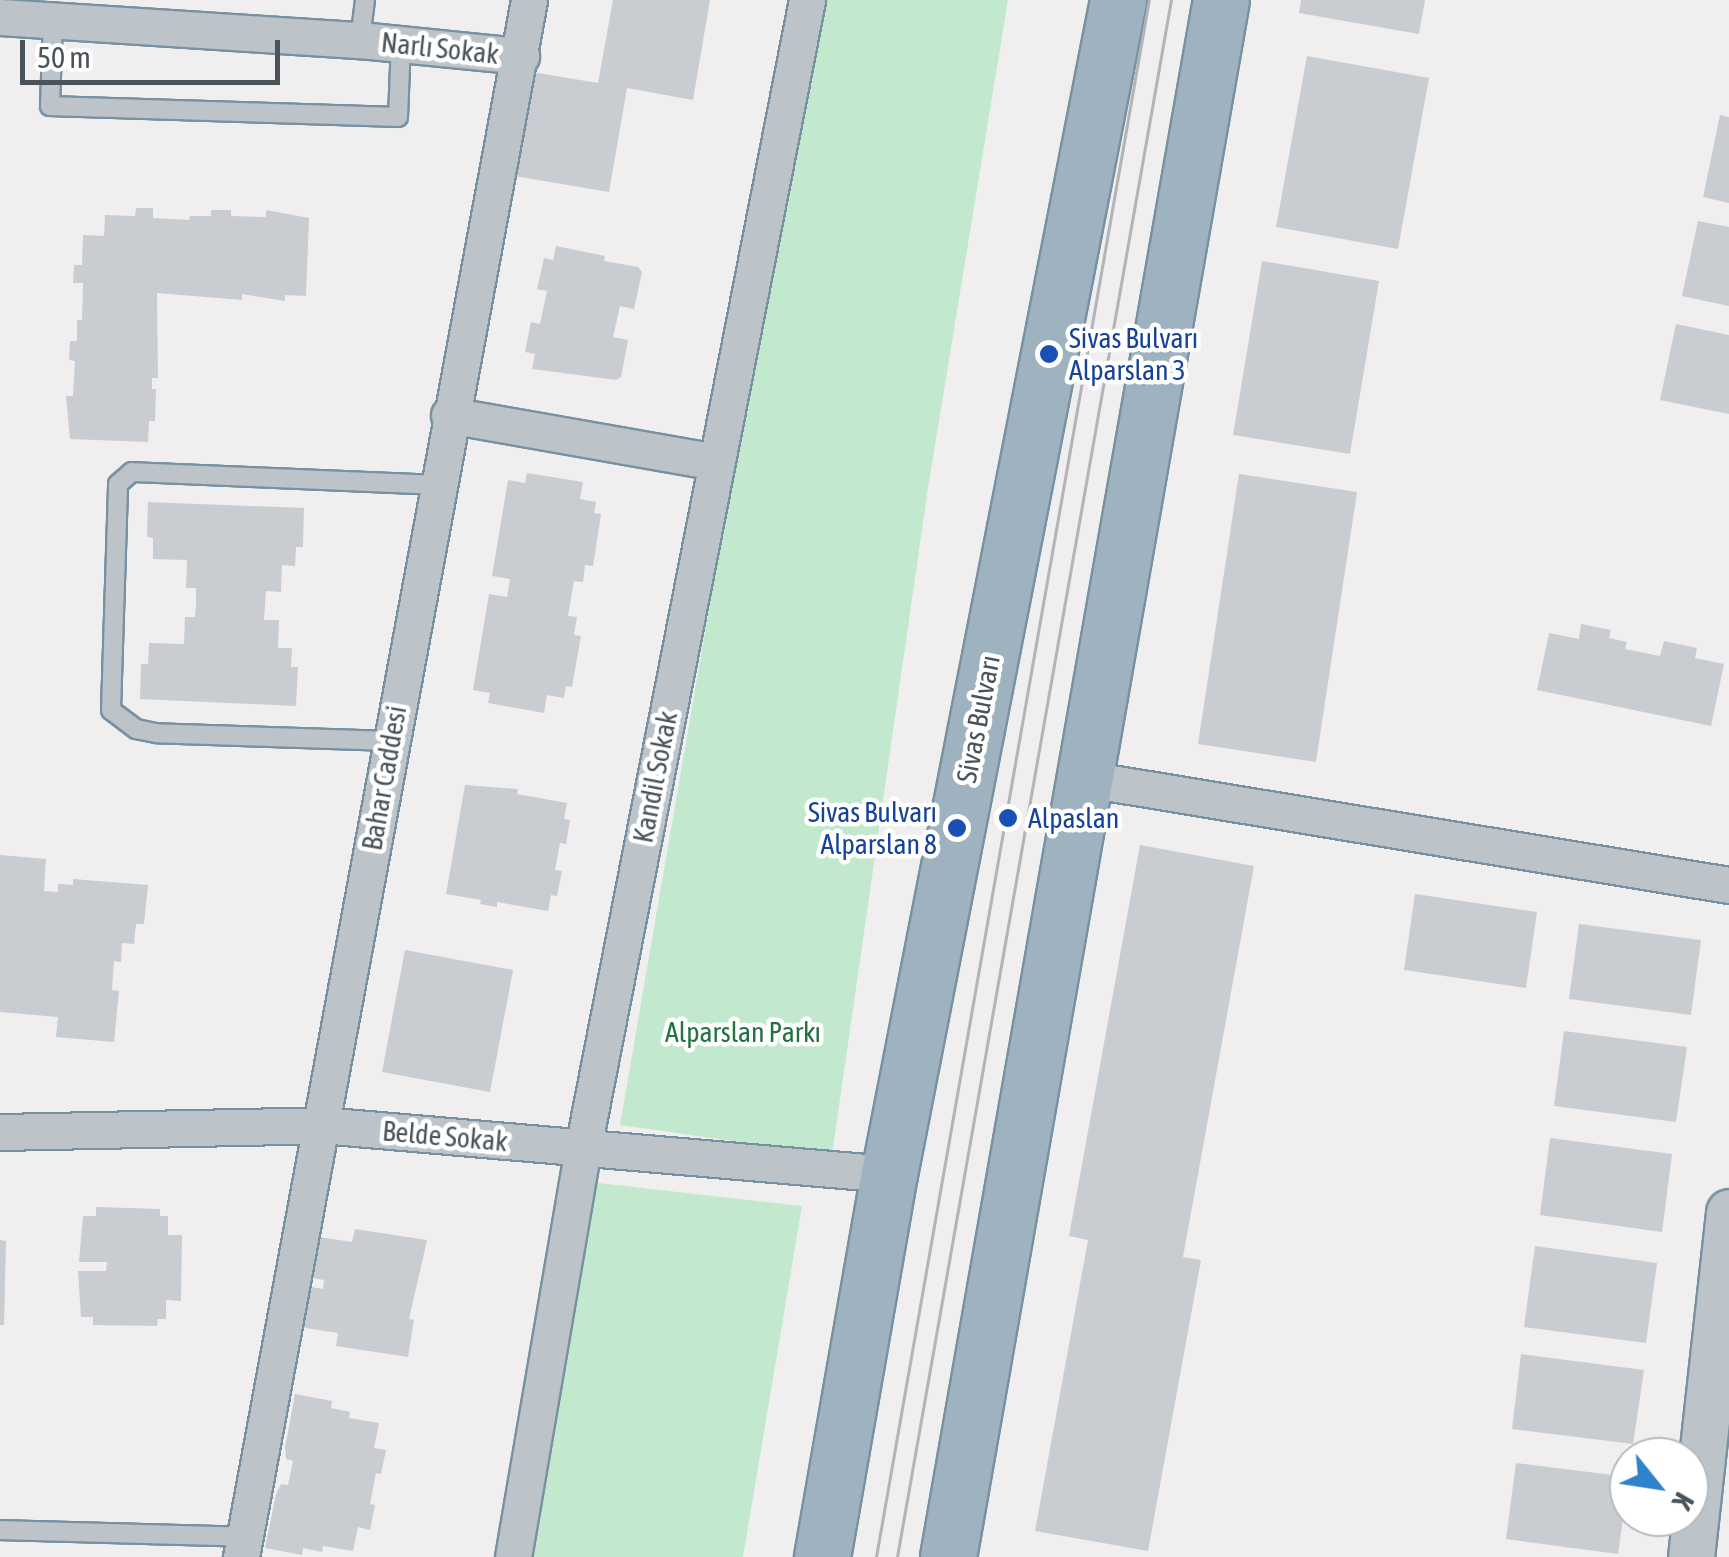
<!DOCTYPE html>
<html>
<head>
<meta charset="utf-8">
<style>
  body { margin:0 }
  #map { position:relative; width:1729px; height:1557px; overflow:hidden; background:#f1eeef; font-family:"Asap Condensed",sans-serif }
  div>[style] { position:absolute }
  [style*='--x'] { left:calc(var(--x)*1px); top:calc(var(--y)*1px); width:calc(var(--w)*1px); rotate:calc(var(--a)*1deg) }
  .green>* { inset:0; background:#c2e9cd }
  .building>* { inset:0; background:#c9ccd0 }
  .roads { filter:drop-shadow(2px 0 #7791a3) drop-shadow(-2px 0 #7791a3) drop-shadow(0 2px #7791a3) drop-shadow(0 -2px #7791a3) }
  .service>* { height:18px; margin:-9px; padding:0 9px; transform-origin:9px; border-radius:9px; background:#bcc4c9 }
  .minor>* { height:35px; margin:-17.5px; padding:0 17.5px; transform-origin:17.5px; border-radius:17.5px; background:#bcc4c9 }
  .tertiary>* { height:45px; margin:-22.5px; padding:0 22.5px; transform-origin:22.5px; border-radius:22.5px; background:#bcc4c9 }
  .trunk>* { height:55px; margin:-27.5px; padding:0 27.5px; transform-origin:27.5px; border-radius:27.5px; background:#9eb2c0 }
  .tram>* { height:2.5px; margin:-1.25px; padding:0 1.25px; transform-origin:1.25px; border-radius:1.25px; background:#b1b4b8 }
  .dots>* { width:28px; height:28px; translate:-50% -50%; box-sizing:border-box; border:5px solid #fff; border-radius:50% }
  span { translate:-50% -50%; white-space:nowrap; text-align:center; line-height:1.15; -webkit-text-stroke:9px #fff; paint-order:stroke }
  .street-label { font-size:28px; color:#495359 }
  .transit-label { font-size:28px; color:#164399 }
  .left { translate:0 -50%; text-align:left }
  .right { translate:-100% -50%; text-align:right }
  .park-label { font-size:28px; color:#227242 }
  .north { position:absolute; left:1609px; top:1437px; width:100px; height:100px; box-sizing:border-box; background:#fff; border:2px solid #b6babd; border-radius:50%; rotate:120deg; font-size:28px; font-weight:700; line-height:40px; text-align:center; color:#495359 }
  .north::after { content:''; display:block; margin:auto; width:35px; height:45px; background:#2f83ca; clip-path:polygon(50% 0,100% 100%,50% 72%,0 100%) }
  .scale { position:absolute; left:20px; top:40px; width:260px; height:45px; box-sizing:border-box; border:5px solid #495359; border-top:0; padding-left:12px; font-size:30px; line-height:35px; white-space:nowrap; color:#495359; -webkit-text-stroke:8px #fff; paint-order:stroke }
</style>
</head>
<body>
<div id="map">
  <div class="green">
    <i style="clip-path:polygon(814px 0,1008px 0,928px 488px,832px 1155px,620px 1125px)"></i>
    <i style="clip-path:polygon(589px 1182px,802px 1206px,743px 1557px,527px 1557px)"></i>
  </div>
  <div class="building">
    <i style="clip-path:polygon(613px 0,710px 0,693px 100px,627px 88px,609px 192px,514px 176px,532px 72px,598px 83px)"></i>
    <i style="clip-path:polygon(1301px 0,1425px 0,1419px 34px,1299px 13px)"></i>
    <i style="clip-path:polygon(1307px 56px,1429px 78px,1398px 249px,1276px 227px)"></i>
    <i style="clip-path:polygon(1720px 115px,1729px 117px,1729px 203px,1703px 197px)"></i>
    <i style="clip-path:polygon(136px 208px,153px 208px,153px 218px,189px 220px,190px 216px,211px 216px,211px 210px,231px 210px,231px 216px,266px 217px,266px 210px,309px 218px,306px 296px,285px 295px,285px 301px,242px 294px,242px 300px,157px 293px,158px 378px,152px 378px,152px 389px,156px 389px,155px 421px,149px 421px,148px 442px,70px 439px,66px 396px,73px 396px,75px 361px,69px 360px,70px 341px,77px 341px,77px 320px,82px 320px,83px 283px,73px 283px,74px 265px,82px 265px,83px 235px,104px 236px,105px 215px,135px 216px)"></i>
    <i style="clip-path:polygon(1698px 221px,1729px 227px,1729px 306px,1682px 296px)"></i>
    <i style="clip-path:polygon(556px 246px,605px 256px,604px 261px,638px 267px,642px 272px,634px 309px,620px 306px,613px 337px,628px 340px,621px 377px,616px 380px,532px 369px,535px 354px,525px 352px,531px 322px,540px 324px,547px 291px,537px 289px,544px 258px,553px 260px)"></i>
    <i style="clip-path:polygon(1262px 261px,1379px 281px,1350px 454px,1233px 435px)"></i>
    <i style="clip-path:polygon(1676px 324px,1729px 335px,1729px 414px,1660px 400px)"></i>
    <i style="clip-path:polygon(527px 473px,583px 482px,580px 499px,596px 502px,594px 513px,601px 514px,593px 566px,585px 565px,583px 582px,574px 581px,568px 616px,577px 617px,574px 635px,581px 636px,572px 687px,566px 686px,564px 698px,547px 695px,544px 713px,488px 703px,490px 693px,473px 690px,489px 594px,507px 597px,510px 579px,492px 576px,508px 480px,525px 483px)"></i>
    <i style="clip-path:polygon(1239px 474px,1357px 492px,1316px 762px,1198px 744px)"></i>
    <i style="clip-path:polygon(148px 502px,304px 508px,303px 547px,296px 547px,295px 566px,282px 565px,281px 592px,266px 591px,264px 620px,279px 620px,278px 648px,292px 648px,291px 667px,298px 667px,296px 706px,140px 699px,141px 664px,148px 664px,149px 643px,184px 644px,185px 617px,195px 617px,196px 603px,196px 588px,186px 588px,187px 560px,153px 559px,153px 538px,147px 537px)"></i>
    <i style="clip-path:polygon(1581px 624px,1611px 630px,1609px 638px,1627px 642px,1625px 649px,1660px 656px,1664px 641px,1697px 648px,1695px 658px,1724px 664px,1711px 726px,1537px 690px,1549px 633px,1579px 639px)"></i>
    <i style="clip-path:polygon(465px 785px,518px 789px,517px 794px,567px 803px,564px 819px,570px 820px,566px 844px,560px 843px,555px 870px,562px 871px,557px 896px,551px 895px,548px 911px,497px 902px,497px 907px,480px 904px,481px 900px,446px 894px)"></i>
    <i style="clip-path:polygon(1140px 845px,1254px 866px,1183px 1257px,1201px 1260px,1148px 1551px,1035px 1531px,1088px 1240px,1069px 1236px)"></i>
    <i style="clip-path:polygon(0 855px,46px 859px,44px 891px,58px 892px,58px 884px,73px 885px,73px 879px,148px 885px,144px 924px,136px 924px,134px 944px,122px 943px,121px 962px,114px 961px,112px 990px,119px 991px,114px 1042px,56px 1037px,58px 1017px,0 1012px)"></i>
    <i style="clip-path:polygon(1415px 894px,1537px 912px,1526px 988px,1404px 970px)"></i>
    <i style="clip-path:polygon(1579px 924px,1701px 940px,1691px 1015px,1569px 999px)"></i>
    <i style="clip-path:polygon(405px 950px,513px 970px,490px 1092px,382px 1072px)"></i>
    <i style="clip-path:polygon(1564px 1031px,1687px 1047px,1676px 1122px,1554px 1106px)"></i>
    <i style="clip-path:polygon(1550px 1138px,1672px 1154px,1662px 1232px,1540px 1215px)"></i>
    <i style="clip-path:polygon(96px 1207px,160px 1209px,160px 1216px,168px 1216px,168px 1235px,182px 1235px,181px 1301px,166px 1300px,166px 1319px,158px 1319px,157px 1326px,93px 1325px,93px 1317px,81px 1317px,78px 1271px,106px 1271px,107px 1262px,79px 1262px,83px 1216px,96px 1216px)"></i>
    <i style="clip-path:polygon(355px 1229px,427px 1240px,409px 1319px,414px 1320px,408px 1357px,336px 1346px,338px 1333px,299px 1327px,305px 1286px,323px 1289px,324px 1280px,307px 1277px,313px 1236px,352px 1242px)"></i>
    <i style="clip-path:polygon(0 1240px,6px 1241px,4px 1325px,0 1325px)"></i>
    <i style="clip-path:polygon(1535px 1246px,1657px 1263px,1646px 1343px,1524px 1327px)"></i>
    <i style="clip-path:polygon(1521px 1354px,1644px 1370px,1633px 1444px,1512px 1429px)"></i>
    <i style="clip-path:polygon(295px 1394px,332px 1401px,331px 1408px,350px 1412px,349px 1418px,379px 1423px,374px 1448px,386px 1450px,381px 1474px,376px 1473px,370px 1504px,375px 1505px,370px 1530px,358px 1527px,353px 1551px,323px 1546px,322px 1552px,303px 1548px,302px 1555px,265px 1548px,276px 1494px,281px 1484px,288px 1485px,293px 1461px,286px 1459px,285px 1448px)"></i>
    <i style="clip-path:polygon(1516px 1463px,1629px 1477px,1618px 1554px,1506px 1539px)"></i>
  </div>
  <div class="roads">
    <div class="service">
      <i style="--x:53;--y:20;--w:86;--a:92"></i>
      <i style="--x:50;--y:106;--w:348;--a:1.8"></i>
      <i style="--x:398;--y:117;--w:74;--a:-87.7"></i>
      <i style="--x:360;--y:40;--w:40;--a:-82.9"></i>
      <i style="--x:391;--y:741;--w:235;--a:-178.1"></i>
      <i style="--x:156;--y:733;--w:20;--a:-169"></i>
      <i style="--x:136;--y:729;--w:31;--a:-143"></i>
      <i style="--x:111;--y:710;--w:226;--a:-88.2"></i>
      <i style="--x:118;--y:484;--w:18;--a:-41"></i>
      <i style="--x:132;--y:472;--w:305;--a:2.4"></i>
      <i style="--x:0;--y:1530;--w:245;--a:1.6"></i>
    </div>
    <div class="minor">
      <i style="--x:0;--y:17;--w:361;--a:3.7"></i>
      <i style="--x:360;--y:40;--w:162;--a:5.7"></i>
      <i style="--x:449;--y:415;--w:271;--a:10"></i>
      <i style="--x:1087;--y:779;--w:651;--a:9.38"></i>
      <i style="--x:0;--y:1132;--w:321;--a:-1.2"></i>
      <i style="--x:321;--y:1125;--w:570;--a:4.93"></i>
      <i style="--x:241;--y:1557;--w:1583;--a:-79.52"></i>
      <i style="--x:513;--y:1557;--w:415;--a:-80.3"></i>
      <i style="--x:583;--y:1148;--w:1170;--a:-78.96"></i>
    </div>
    <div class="tertiary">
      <i style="--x:1691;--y:1557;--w:347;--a:-83.7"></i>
    </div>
    <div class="trunk">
      <i style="--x:822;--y:1557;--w:389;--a:-80.1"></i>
      <i style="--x:889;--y:1174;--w:1196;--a:-78.96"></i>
      <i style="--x:948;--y:1557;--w:1581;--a:-80.06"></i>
    </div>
  </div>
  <div class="tram">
    <i style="--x:876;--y:1557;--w:1581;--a:-80.06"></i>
    <i style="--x:897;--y:1557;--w:1581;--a:-80.02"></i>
  </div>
  <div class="dots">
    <i style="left:1049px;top:354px;background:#1a4fb4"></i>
    <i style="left:1008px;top:818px;background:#1a4fb4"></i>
    <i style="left:957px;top:828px;background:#1a4fb4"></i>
  </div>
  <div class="street-label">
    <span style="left:440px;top:48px;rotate:6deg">Narlı Sokak</span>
    <span style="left:978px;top:719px;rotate:-79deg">Sivas Bulvarı</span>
    <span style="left:655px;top:777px;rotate:-79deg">Kandil Sokak</span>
    <span style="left:384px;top:778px;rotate:-80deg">Bahar Caddesi</span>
    <span style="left:445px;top:1136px;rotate:5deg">Belde Sokak</span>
  </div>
  <div class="transit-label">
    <span class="left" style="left:1069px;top:354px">Sivas Bulvarı<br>Alparslan 3</span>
    <span class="right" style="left:937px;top:828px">Sivas Bulvarı<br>Alparslan 8</span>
    <span class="left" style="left:1028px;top:818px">Alpaslan</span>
  </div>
  <div class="park-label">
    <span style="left:743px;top:1032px">Alparslan Parkı</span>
  </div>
  <div class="north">K</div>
  <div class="scale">50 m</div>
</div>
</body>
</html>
